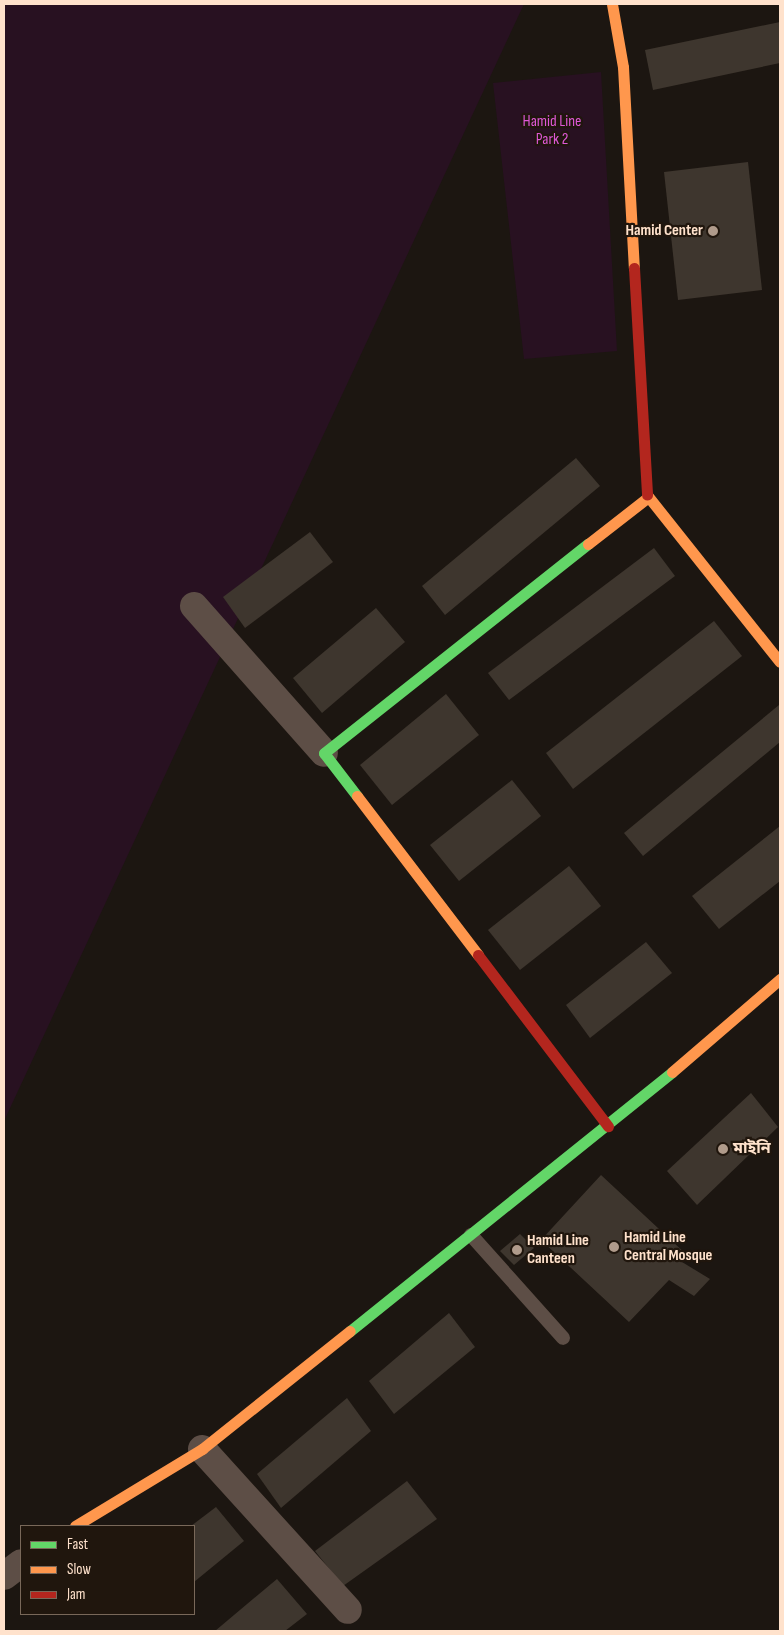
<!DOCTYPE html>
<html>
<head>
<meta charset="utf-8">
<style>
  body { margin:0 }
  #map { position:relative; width:784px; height:1635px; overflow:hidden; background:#1c1611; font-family:"Sofia Sans Condensed","Noto Sans Bengali",sans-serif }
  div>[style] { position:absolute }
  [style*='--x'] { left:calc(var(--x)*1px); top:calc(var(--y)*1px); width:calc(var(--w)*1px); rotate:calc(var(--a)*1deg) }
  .green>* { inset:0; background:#281121 }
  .building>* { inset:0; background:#3e362e }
  .lane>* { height:14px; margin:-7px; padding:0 7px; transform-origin:7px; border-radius:7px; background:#5d4e46 }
  .street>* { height:28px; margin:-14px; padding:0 14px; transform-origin:14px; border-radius:14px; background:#5d4e46 }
  .fast>* { height:11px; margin:-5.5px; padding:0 5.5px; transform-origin:5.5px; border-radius:5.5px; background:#63d668 }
  .slow>* { height:11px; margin:-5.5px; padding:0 5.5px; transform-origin:5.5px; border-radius:5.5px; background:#ff974d }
  .jam>* { height:11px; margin:-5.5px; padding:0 5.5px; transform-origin:5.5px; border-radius:5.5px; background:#b3261e }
  .dots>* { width:14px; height:14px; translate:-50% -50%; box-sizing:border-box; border:2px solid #20160d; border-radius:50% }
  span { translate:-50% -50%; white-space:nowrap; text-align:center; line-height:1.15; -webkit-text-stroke:4.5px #20160d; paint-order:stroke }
  .park-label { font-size:16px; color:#df58d6 }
  .poi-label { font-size:16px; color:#ffe2cc; font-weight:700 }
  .right { translate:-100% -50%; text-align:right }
  .left { translate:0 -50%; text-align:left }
  .frame { position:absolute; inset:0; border:5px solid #ffe2cc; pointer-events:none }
  .legend { position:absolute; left:20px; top:1525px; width:175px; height:90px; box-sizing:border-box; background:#20160d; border:1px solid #796859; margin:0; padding:6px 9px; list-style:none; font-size:15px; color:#ffe2cc }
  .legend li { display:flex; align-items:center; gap:10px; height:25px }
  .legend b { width:25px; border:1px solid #796859 }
</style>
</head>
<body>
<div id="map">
  <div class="green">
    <i style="clip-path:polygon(4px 4px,524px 4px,4px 1121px)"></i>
    <i style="clip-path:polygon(601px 72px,617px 351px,524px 359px,493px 83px)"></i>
  </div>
  <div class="building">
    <i style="clip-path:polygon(780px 22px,780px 63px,653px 90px,645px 50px)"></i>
    <i style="clip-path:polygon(748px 162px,762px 290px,678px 300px,664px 172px)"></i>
    <i style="clip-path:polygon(576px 458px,600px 486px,445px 615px,422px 586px)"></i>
    <i style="clip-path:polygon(310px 532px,333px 562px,245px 628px,223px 597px)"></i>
    <i style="clip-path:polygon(654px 548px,675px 576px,509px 700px,488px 673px)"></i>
    <i style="clip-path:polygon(376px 608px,405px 642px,322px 713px,293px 678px)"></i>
    <i style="clip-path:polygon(714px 621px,742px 656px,573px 789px,546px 753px)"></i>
    <i style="clip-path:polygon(446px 694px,479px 735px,392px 805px,360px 765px)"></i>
    <i style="clip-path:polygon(779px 705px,780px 742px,643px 856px,624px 833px)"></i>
    <i style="clip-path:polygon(512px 780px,541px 816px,459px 881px,430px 845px)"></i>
    <i style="clip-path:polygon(780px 826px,780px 881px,719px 929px,692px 896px)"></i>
    <i style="clip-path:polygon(569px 866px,601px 906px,520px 970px,488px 930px)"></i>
    <i style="clip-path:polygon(646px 942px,672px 973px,590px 1038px,566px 1005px)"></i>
    <i style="clip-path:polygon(751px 1093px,778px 1127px,697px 1205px,667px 1171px)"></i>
    <i style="clip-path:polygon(601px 1175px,687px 1255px,682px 1262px,710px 1279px,694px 1296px,669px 1280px,629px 1322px,541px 1240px)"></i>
    <i style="clip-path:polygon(520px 1234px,534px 1248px,514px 1265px,500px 1251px)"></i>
    <i style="clip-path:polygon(449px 1313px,475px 1347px,394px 1414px,369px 1381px)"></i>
    <i style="clip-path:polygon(347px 1398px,371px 1431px,281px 1508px,257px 1474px)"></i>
    <i style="clip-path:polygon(407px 1481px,437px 1519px,343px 1586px,315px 1551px)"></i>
    <i style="clip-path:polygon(216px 1507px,244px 1541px,194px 1582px,191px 1526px)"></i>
    <i style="clip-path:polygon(277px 1579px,307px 1614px,285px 1631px,215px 1631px)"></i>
  </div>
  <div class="lane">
    <i style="--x:471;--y:1235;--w:138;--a:48.2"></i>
  </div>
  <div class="street">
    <i style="--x:194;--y:606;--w:196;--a:48.5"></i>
    <i style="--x:202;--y:1449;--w:217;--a:47.8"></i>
    <i style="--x:4;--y:1576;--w:21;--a:-37"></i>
  </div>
  <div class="fast">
    <i style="--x:357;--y:796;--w:54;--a:-127.5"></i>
    <i style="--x:324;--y:753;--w:337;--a:-38.4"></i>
    <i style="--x:350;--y:1331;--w:413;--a:-38.8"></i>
  </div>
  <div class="slow">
    <i style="--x:612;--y:4;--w:64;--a:80.1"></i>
    <i style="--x:623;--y:67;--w:201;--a:86.9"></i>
    <i style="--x:647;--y:495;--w:213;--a:51.5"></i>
    <i style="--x:588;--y:544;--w:75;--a:-37.9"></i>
    <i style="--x:357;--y:796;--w:200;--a:52.7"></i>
    <i style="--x:672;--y:1072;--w:143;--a:-40.7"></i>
    <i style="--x:75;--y:1526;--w:149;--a:-31.2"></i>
    <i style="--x:202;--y:1449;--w:189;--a:-38.6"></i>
  </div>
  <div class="jam">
    <i style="--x:634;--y:268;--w:227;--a:86.7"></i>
    <i style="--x:478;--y:955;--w:215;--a:52.8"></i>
  </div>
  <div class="dots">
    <i style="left:713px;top:231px;background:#b09b8b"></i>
    <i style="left:723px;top:1149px;background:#b09b8b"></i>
    <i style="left:614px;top:1247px;background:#b09b8b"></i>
    <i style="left:517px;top:1250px;background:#b09b8b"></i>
  </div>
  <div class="park-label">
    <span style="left:552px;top:131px">Hamid Line<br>Park 2</span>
  </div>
  <div class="poi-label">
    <span class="right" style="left:703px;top:231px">Hamid Center</span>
    <span class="left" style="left:733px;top:1149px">মাইনি</span>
    <span class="left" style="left:624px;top:1247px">Hamid Line<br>Central Mosque</span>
    <span class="left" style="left:527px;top:1250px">Hamid Line<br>Canteen</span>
  </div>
  <div class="frame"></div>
  <ul class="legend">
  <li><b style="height:6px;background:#63d668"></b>Fast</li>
  <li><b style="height:6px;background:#ff974d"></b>Slow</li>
  <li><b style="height:6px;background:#b3261e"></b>Jam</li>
  </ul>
</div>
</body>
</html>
